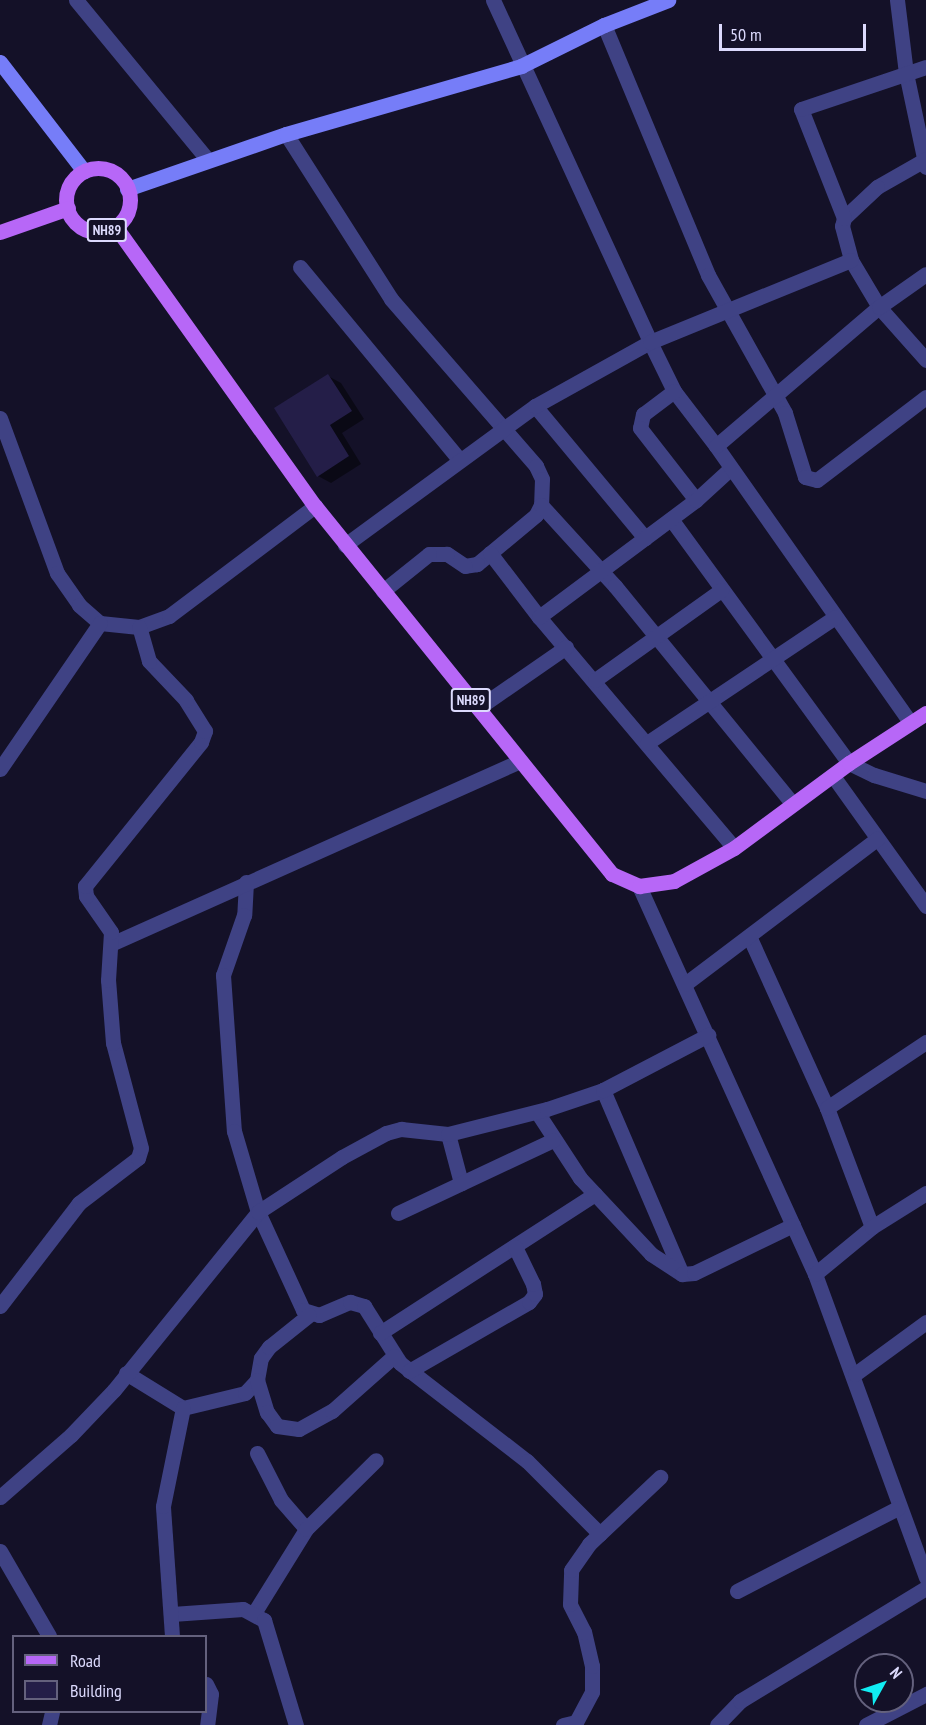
<!DOCTYPE html>
<html>
<head>
<meta charset="utf-8">
<style>
  body { margin:0 }
  #map { position:relative; width:926px; height:1725px; overflow:hidden; background:#141128; font-family:"PT Sans Narrow",sans-serif }
  div>[style] { position:absolute }
  [style*='--x'] { left:calc(var(--x)*1px); top:calc(var(--y)*1px); width:calc(var(--w)*1px); rotate:calc(var(--a)*1deg) }
  .shadow>* { inset:0; background:#0007 }
  .building>* { inset:0; background:#241e48 }
  .street>* { height:15px; margin:-7.5px; padding:0 7.5px; transform-origin:7.5px; border-radius:7.5px; background:#3f4284 }
  .secondary>* { height:15px; margin:-7.5px; padding:0 7.5px; transform-origin:7.5px; border-radius:7.5px; background:#767df8 }
  .primary>* { height:15px; margin:-7.5px; padding:0 7.5px; transform-origin:7.5px; border-radius:7.5px; background:#b767f7 }
  .primary>.ring { margin:-7.5px; padding:0; box-sizing:content-box; background:none; border:15px solid #b767f7; border-radius:50% }
  span { translate:-50% -50%; white-space:nowrap; text-align:center; line-height:1.15; -webkit-text-stroke:4.5px #141128; paint-order:stroke }
  .shield-label span { padding:2px 4px; background:#141128; border:2px solid; border-radius:4px; -webkit-text-stroke-width:0 }
  .shield-label { font-size:14px; color:#dcdafd; font-weight:700 }
  .legend { position:absolute; left:12px; top:1635px; width:195px; height:78px; box-sizing:border-box; background:#141128; border:2px solid #64617d; margin:0; padding:8px 10px; list-style:none; font-size:18px; color:#dcdafd }
  .legend li { display:flex; align-items:center; gap:12px; height:30px }
  .legend b { width:30px; border:2px solid #64617d }
  .north { position:absolute; left:854px; top:1653px; width:60px; height:60px; box-sizing:border-box; background:#141128; border:2px solid #64617d; border-radius:50%; rotate:50deg; font-size:16px; font-weight:700; line-height:24px; text-align:center; color:#dcdafd }
  .north::after { content:''; display:block; margin:auto; width:21px; height:27px; background:#11edf3; clip-path:polygon(50% 0,100% 100%,50% 72%,0 100%) }
  .scale { position:absolute; left:719px; top:24px; width:147px; height:27px; box-sizing:border-box; border:3px solid #dcdafd; border-top:0; padding-left:8px; font-size:18px; line-height:21px; white-space:nowrap; color:#dcdafd; -webkit-text-stroke:4px #141128; paint-order:stroke }
</style>
</head>
<body>
<div id="map">
  <div class="shadow">
    <i style="clip-path:polygon(328px 376px,341px 383px,364px 419px,342px 433px,361px 464px,331px 483px,318px 476px)"></i>
  </div>
  <div class="building">
    <i style="clip-path:polygon(328px 374px,352px 411px,330px 425px,349px 456px,317px 477px,274px 408px)"></i>
  </div>
  <div class="street">
    <i style="--x:76;--y:0;--w:207;--a:50.5"></i>
    <i style="--x:493;--y:0;--w:376;--a:65.3"></i>
    <i style="--x:650;--y:342;--w:55;--a:63.9"></i>
    <i style="--x:674;--y:391;--w:69;--a:52.6"></i>
    <i style="--x:897;--y:0;--w:74;--a:83"></i>
    <i style="--x:906;--y:73;--w:96;--a:78"></i>
    <i style="--x:604;--y:25;--w:271;--a:67.4"></i>
    <i style="--x:708;--y:275;--w:158;--a:60.8"></i>
    <i style="--x:785;--y:413;--w:67;--a:72.6"></i>
    <i style="--x:805;--y:477;--w:12;--a:14"></i>
    <i style="--x:817;--y:480;--w:137;--a:-37.3"></i>
    <i style="--x:286;--y:134;--w:196;--a:57.5"></i>
    <i style="--x:391;--y:299;--w:221;--a:49"></i>
    <i style="--x:536;--y:466;--w:14;--a:65"></i>
    <i style="--x:542;--y:479;--w:26;--a:92"></i>
    <i style="--x:541;--y:505;--w:11;--a:117"></i>
    <i style="--x:536;--y:515;--w:77;--a:140.3"></i>
    <i style="--x:477;--y:564;--w:12;--a:171"></i>
    <i style="--x:465;--y:566;--w:22;--a:-146"></i>
    <i style="--x:447;--y:554;--w:18;--a:180"></i>
    <i style="--x:429;--y:554;--w:59;--a:141.2"></i>
    <i style="--x:926;--y:159;--w:56;--a:150.3"></i>
    <i style="--x:877;--y:187;--w:45;--a:136.8"></i>
    <i style="--x:844;--y:218;--w:8;--a:104"></i>
    <i style="--x:842;--y:226;--w:35;--a:75"></i>
    <i style="--x:851;--y:260;--w:55;--a:59.2"></i>
    <i style="--x:879;--y:307;--w:71;--a:48.4"></i>
    <i style="--x:844;--y:218;--w:117;--a:-111.5"></i>
    <i style="--x:801;--y:109;--w:132;--a:-18.6"></i>
    <i style="--x:300;--y:267;--w:249;--a:50.4"></i>
    <i style="--x:674;--y:391;--w:39;--a:143"></i>
    <i style="--x:643;--y:414;--w:14;--a:102"></i>
    <i style="--x:640;--y:428;--w:91;--a:52.1"></i>
    <i style="--x:535;--y:406;--w:172;--a:50.2"></i>
    <i style="--x:0;--y:418;--w:165;--a:69.8"></i>
    <i style="--x:57;--y:573;--w:39;--a:55"></i>
    <i style="--x:79;--y:605;--w:28;--a:41"></i>
    <i style="--x:100;--y:623;--w:39;--a:6"></i>
    <i style="--x:139;--y:627;--w:32;--a:-20"></i>
    <i style="--x:169;--y:616;--w:183;--a:-37"></i>
    <i style="--x:541;--y:505;--w:110;--a:47.6"></i>
    <i style="--x:615;--y:586;--w:281;--a:50.8"></i>
    <i style="--x:671;--y:519;--w:302;--a:53.9"></i>
    <i style="--x:849;--y:763;--w:28;--a:26"></i>
    <i style="--x:874;--y:775;--w:54;--a:17.1"></i>
    <i style="--x:345;--y:545;--w:235;--a:-36.2"></i>
    <i style="--x:535;--y:406;--w:132;--a:-29.1"></i>
    <i style="--x:650;--y:342;--w:217;--a:-22.2"></i>
    <i style="--x:490;--y:553;--w:81;--a:52.6"></i>
    <i style="--x:539;--y:617;--w:302;--a:49.8"></i>
    <i style="--x:539;--y:617;--w:196;--a:-36.7"></i>
    <i style="--x:696;--y:500;--w:47;--a:-42.4"></i>
    <i style="--x:595;--y:680;--w:155;--a:-35.5"></i>
    <i style="--x:478;--y:708;--w:107;--a:-34.7"></i>
    <i style="--x:910;--y:722;--w:337;--a:-125.1"></i>
    <i style="--x:716;--y:446;--w:214;--a:-40.5"></i>
    <i style="--x:879;--y:307;--w:57;--a:-35.1"></i>
    <i style="--x:647;--y:743;--w:226;--a:-33.8"></i>
    <i style="--x:0;--y:769;--w:177;--a:-55.6"></i>
    <i style="--x:833;--y:776;--w:160;--a:54.4"></i>
    <i style="--x:246;--y:882;--w:33;--a:93"></i>
    <i style="--x:244;--y:915;--w:64;--a:109.3"></i>
    <i style="--x:223;--y:975;--w:156;--a:86"></i>
    <i style="--x:234;--y:1131;--w:84;--a:73.5"></i>
    <i style="--x:258;--y:1212;--w:108;--a:65.3"></i>
    <i style="--x:303;--y:1310;--w:17;--a:17"></i>
    <i style="--x:319;--y:1315;--w:34;--a:-23"></i>
    <i style="--x:350;--y:1302;--w:15;--a:16"></i>
    <i style="--x:364;--y:1306;--w:67;--a:57.7"></i>
    <i style="--x:400;--y:1363;--w:160;--a:37.7"></i>
    <i style="--x:527;--y:1461;--w:103;--a:45"></i>
    <i style="--x:639;--y:886;--w:426;--a:65.6"></i>
    <i style="--x:815;--y:1274;--w:323;--a:69.9"></i>
    <i style="--x:749;--y:936;--w:189;--a:65.6"></i>
    <i style="--x:827;--y:1108;--w:127;--a:69.3"></i>
    <i style="--x:111;--y:944;--w:446;--a:-24.1"></i>
    <i style="--x:685;--y:984;--w:241;--a:-37.1"></i>
    <i style="--x:603;--y:1090;--w:200;--a:66.8"></i>
    <i style="--x:827;--y:1108;--w:119;--a:-33.7"></i>
    <i style="--x:537;--y:1112;--w:79;--a:56.9"></i>
    <i style="--x:580;--y:1178;--w:104;--a:46.9"></i>
    <i style="--x:651;--y:1254;--w:37;--a:33"></i>
    <i style="--x:682;--y:1274;--w:12;--a:-5"></i>
    <i style="--x:694;--y:1273;--w:110;--a:-25.9"></i>
    <i style="--x:448;--y:1134;--w:51;--a:75.1"></i>
    <i style="--x:398;--y:1213;--w:171;--a:-25.2"></i>
    <i style="--x:815;--y:1274;--w:74;--a:-39.5"></i>
    <i style="--x:872;--y:1227;--w:64;--a:-32.2"></i>
    <i style="--x:0;--y:1306;--w:130;--a:-52.5"></i>
    <i style="--x:79;--y:1203;--w:74;--a:-37.3"></i>
    <i style="--x:138;--y:1158;--w:10;--a:-73"></i>
    <i style="--x:141;--y:1148;--w:109;--a:-104.9"></i>
    <i style="--x:113;--y:1043;--w:63;--a:-94.5"></i>
    <i style="--x:108;--y:980;--w:48;--a:-86.4"></i>
    <i style="--x:111;--y:932;--w:44;--a:-124.8"></i>
    <i style="--x:86;--y:896;--w:10;--a:-96"></i>
    <i style="--x:85;--y:886;--w:185;--a:-51.1"></i>
    <i style="--x:201;--y:742;--w:12;--a:-70"></i>
    <i style="--x:205;--y:731;--w:36;--a:-122"></i>
    <i style="--x:186;--y:700;--w:54;--a:-133.5"></i>
    <i style="--x:149;--y:661;--w:35;--a:-106"></i>
    <i style="--x:380;--y:1333;--w:256;--a:-32.9"></i>
    <i style="--x:409;--y:1371;--w:138;--a:-29.9"></i>
    <i style="--x:529;--y:1302;--w:10;--a:-53"></i>
    <i style="--x:535;--y:1294;--w:10;--a:-101"></i>
    <i style="--x:533;--y:1284;--w:41;--a:-115.9"></i>
    <i style="--x:126;--y:1373;--w:67;--a:31.6"></i>
    <i style="--x:183;--y:1408;--w:64;--a:-13.6"></i>
    <i style="--x:245;--y:1393;--w:18;--a:-47"></i>
    <i style="--x:257;--y:1380;--w:22;--a:-80"></i>
    <i style="--x:261;--y:1358;--w:14;--a:-54"></i>
    <i style="--x:269;--y:1347;--w:51;--a:-38.7"></i>
    <i style="--x:855;--y:1374;--w:88;--a:-36.2"></i>
    <i style="--x:257;--y:1380;--w:34;--a:73"></i>
    <i style="--x:267;--y:1412;--w:17;--a:54"></i>
    <i style="--x:277;--y:1426;--w:22;--a:8"></i>
    <i style="--x:299;--y:1429;--w:38;--a:-29"></i>
    <i style="--x:332;--y:1411;--w:83;--a:-41.6"></i>
    <i style="--x:257;--y:1453;--w:53;--a:62.9"></i>
    <i style="--x:281;--y:1500;--w:38;--a:49"></i>
    <i style="--x:0;--y:1497;--w:94;--a:-41.1"></i>
    <i style="--x:71;--y:1435;--w:62;--a:-46.3"></i>
    <i style="--x:114;--y:1390;--w:229;--a:-51"></i>
    <i style="--x:258;--y:1212;--w:100;--a:-33.2"></i>
    <i style="--x:342;--y:1157;--w:50;--a:-28.6"></i>
    <i style="--x:386;--y:1133;--w:16;--a:-15"></i>
    <i style="--x:401;--y:1129;--w:47;--a:6.1"></i>
    <i style="--x:448;--y:1134;--w:102;--a:-14.2"></i>
    <i style="--x:547;--y:1109;--w:59;--a:-18.7"></i>
    <i style="--x:603;--y:1090;--w:119;--a:-27.6"></i>
    <i style="--x:0;--y:1551;--w:98;--a:60"></i>
    <i style="--x:737;--y:1591;--w:181;--a:-27.3"></i>
    <i style="--x:254;--y:1613;--w:99;--a:-58.2"></i>
    <i style="--x:306;--y:1529;--w:98;--a:-44.6"></i>
    <i style="--x:172;--y:1614;--w:71;--a:-4"></i>
    <i style="--x:243;--y:1609;--w:24;--a:28"></i>
    <i style="--x:264;--y:1620;--w:110;--a:73.1"></i>
    <i style="--x:172;--y:1636;--w:130;--a:-94"></i>
    <i style="--x:163;--y:1506;--w:100;--a:-78.5"></i>
    <i style="--x:206;--y:1684;--w:11;--a:63"></i>
    <i style="--x:211;--y:1694;--w:31;--a:97"></i>
    <i style="--x:49;--y:1725;--w:13;--a:-77"></i>
    <i style="--x:563;--y:1725;--w:13;--a:-13"></i>
    <i style="--x:576;--y:1722;--w:34;--a:-62"></i>
    <i style="--x:592;--y:1692;--w:26;--a:-90"></i>
    <i style="--x:592;--y:1666;--w:35;--a:-103"></i>
    <i style="--x:584;--y:1632;--w:31;--a:-117"></i>
    <i style="--x:570;--y:1604;--w:34;--a:-88"></i>
    <i style="--x:571;--y:1570;--w:32;--a:-55"></i>
    <i style="--x:589;--y:1544;--w:98;--a:-43.3"></i>
    <i style="--x:717;--y:1725;--w:33;--a:-46"></i>
    <i style="--x:740;--y:1701;--w:218;--a:-31.3"></i>
    <i style="--x:866;--y:1725;--w:68;--a:-27.3"></i>
  </div>
  <div class="secondary">
    <i style="--x:0;--y:62;--w:138;--a:52.4"></i>
    <i style="--x:127;--y:189;--w:168;--a:-19.1"></i>
    <i style="--x:286;--y:134;--w:245;--a:-16.1"></i>
    <i style="--x:521;--y:66;--w:93;--a:-26.3"></i>
    <i style="--x:604;--y:25;--w:69;--a:-21.3"></i>
  </div>
  <div class="primary">
    <i class="ring" style="left:66px;top:168px;width:49px;height:49px"></i>
    <i style="--x:115;--y:226;--w:344;--a:54.5"></i>
    <i style="--x:315;--y:506;--w:473;--a:51.1"></i>
    <i style="--x:612;--y:874;--w:30;--a:24"></i>
    <i style="--x:639;--y:886;--w:35;--a:-8"></i>
    <i style="--x:674;--y:881;--w:68;--a:-28.8"></i>
    <i style="--x:734;--y:848;--w:143;--a:-36.5"></i>
    <i style="--x:849;--y:763;--w:92;--a:-33"></i>
    <i style="--x:0;--y:232;--w:72;--a:-19.4"></i>
  </div>
  <div class="shield-label">
    <span style="left:107px;top:230px">NH89</span>
    <span style="left:471px;top:700px">NH89</span>
  </div>
  <ul class="legend">
  <li><b style="height:8px;background:#b767f7"></b>Road</li>
  <li><b style="height:16px;background:#241e48"></b>Building</li>
  </ul>
  <div class="north">N</div>
  <div class="scale">50 m</div>
</div>
</body>
</html>
